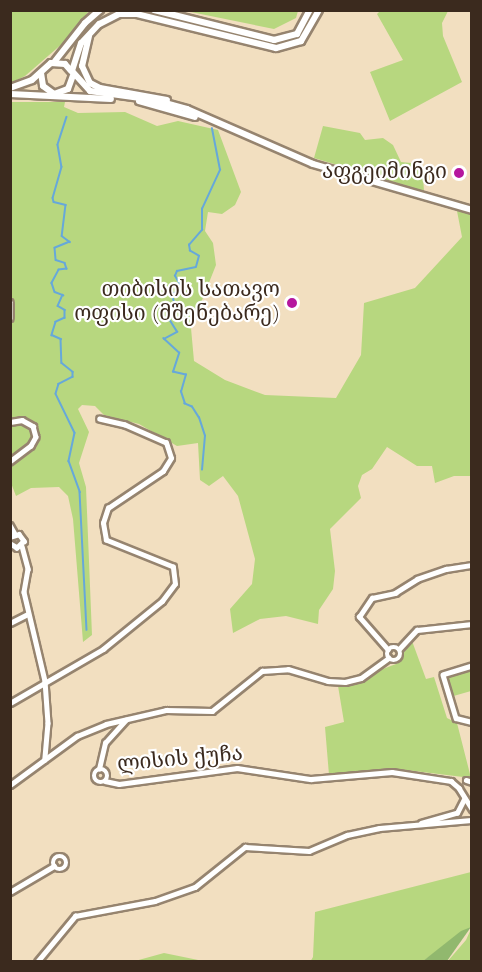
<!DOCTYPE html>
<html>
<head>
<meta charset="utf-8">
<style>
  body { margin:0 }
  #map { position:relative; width:482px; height:972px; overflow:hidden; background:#f2dfc0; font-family:"Old Standard TT","Noto Serif Georgian",serif }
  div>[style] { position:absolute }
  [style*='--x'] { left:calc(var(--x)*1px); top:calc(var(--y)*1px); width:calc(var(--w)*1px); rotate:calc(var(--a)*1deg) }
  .green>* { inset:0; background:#b7d77f }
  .forest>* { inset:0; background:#91b86e }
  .stream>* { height:1.5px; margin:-0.75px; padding:0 0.75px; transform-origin:0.75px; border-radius:0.75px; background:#66a8da }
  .roads { filter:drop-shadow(2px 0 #96846f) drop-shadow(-2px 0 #96846f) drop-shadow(0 2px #96846f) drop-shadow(0 -2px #96846f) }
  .street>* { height:4.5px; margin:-2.25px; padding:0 2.25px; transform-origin:2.25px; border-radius:2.25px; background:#fff }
  .street>.ring { margin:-2.25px; padding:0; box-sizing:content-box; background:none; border:4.5px solid #fff; border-radius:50% }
  .secondary>* { height:6px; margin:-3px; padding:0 3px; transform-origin:3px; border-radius:3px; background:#fff }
  .dots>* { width:16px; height:16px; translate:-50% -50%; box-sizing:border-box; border:3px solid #fff; border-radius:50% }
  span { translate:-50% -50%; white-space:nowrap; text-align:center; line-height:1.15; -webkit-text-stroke:4.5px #fff; paint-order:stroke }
  .poi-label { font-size:21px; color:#3b2a1e }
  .right { translate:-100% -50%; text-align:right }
  .street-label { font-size:21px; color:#3b2a1e }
  .frame { position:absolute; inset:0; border:12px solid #3b2a1e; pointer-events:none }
</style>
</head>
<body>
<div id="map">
  <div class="green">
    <i style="clip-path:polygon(11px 10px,89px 10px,89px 11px,63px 43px,25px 76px,11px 83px)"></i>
    <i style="clip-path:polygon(186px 11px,298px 11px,296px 18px,274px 29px)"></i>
    <i style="clip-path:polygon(380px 11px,448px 11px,442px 23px,443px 36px,462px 82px,390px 121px,370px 72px,403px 60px,377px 14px)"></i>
    <i style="clip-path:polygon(10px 102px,65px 102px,64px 107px,78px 113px,125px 112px,157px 126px,178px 121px,218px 130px,241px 192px,235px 205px,222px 214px,208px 212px,205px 231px,213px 243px,216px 265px,191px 328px,194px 361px,225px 380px,265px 395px,336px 398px,361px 355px,364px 303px,415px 288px,462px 237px,457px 211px,471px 214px,471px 476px,454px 476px,435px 483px,432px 466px,417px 466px,387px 447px,372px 469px,362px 475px,358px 486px,361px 498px,330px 529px,335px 571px,333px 589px,319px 610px,318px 624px,286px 616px,260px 619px,233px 633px,230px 609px,252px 584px,255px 559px,238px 496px,223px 476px,209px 486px,200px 480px,198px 443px,177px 446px,139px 424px,104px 415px,95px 406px,82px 405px,78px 409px,89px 432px,79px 463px,86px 487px,92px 635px,83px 642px,73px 519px,68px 496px,59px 487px,31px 488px,16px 496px,11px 483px)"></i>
    <i style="clip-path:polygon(323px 126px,360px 133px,365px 140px,383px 138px,393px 145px,401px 162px,422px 164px,424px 191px,314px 158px)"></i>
    <i style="clip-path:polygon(412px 641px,426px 679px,434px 677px,447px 718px,457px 723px,471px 778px,390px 768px,329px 775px,325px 727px,344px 722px,338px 686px,396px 664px)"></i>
    <i style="clip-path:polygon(471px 666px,471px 691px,450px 697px,443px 675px)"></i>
    <i style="clip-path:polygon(471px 872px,471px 927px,423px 961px,310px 962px,313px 957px,315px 912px)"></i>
    <i style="clip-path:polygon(471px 929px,471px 961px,447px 962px,466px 940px)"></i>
    <i style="clip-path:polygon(164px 953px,203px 961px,135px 961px)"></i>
  </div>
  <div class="forest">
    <i style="clip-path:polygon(471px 927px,447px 961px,423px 961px,461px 931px)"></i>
  </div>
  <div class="stream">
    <i style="--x:67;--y:117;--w:29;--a:108"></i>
    <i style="--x:58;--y:145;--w:22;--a:80"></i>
    <i style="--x:62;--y:167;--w:32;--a:106"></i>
    <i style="--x:53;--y:198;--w:4;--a:76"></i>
    <i style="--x:54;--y:202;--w:12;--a:14"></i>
    <i style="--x:66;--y:205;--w:31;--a:97"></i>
    <i style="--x:62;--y:236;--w:10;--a:37"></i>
    <i style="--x:70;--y:242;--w:16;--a:158"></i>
    <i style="--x:55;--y:248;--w:12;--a:85"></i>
    <i style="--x:56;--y:260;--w:9;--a:18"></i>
    <i style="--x:65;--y:263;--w:6;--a:72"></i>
    <i style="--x:67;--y:269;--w:8;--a:173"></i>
    <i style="--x:59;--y:270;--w:15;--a:118"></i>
    <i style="--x:52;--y:283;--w:9;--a:72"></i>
    <i style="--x:55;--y:292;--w:9;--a:21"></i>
    <i style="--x:63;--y:295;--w:12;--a:114"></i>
    <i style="--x:58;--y:306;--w:8;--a:30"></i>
    <i style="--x:65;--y:310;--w:8;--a:90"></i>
    <i style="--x:65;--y:318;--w:10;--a:156"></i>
    <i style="--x:56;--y:322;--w:14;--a:107"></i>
    <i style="--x:52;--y:335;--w:10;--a:24"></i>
    <i style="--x:61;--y:339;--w:24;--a:88"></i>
    <i style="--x:62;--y:363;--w:14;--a:39"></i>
    <i style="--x:73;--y:372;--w:5;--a:90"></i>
    <i style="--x:73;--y:377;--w:16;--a:153"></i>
    <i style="--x:59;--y:384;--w:10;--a:107"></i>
    <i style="--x:56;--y:394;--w:43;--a:64"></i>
    <i style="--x:75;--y:433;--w:29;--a:102"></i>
    <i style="--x:69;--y:461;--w:33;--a:70"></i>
    <i style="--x:80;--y:492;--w:138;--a:87.1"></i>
    <i style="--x:202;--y:470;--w:34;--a:-85"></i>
    <i style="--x:205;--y:436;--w:19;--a:-108"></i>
    <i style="--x:199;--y:418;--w:13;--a:-122"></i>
    <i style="--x:192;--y:407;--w:8;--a:-157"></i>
    <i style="--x:185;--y:404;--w:13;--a:-108"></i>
    <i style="--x:181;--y:392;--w:18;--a:-74"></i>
    <i style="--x:186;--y:375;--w:13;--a:-167"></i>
    <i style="--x:173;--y:372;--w:20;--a:-72"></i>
    <i style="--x:179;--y:353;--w:21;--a:-137"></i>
    <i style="--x:164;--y:339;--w:15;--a:-28"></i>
    <i style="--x:177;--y:332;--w:15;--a:-122"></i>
    <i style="--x:169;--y:319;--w:13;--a:-51"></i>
    <i style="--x:177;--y:309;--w:16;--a:-112"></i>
    <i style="--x:171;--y:294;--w:13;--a:-18"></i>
    <i style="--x:183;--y:290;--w:16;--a:-120"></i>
    <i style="--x:175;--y:276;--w:5;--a:-68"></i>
    <i style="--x:177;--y:271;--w:19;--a:-12"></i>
    <i style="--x:196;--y:267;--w:11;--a:-75"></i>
    <i style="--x:199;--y:256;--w:10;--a:-151"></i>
    <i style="--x:190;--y:251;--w:6;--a:-99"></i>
    <i style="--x:189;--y:245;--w:20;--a:-49"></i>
    <i style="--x:202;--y:230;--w:21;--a:-90"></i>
    <i style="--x:202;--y:209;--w:43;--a:-65.2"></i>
    <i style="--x:220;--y:170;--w:42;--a:-101"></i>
  </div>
  <div class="roads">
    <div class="street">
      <i style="--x:10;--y:302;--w:16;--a:90"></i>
      <i style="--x:10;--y:422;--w:12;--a:-9"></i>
      <i style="--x:22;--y:420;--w:13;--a:29"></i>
      <i style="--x:33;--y:426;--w:11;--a:75"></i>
      <i style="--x:36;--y:437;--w:10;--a:119"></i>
      <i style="--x:31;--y:446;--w:26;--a:143"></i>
      <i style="--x:10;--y:525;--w:10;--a:61"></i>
      <i style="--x:10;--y:537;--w:9;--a:-18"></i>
      <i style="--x:19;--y:534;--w:9;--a:54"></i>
      <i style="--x:24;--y:541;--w:10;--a:135"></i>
      <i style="--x:17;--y:548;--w:8;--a:-150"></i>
      <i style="--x:22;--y:546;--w:24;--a:75"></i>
      <i style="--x:28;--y:569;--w:23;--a:100"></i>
      <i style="--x:24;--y:592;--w:91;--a:76.7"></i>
      <i style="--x:45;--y:681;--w:42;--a:85.9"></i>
      <i style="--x:48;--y:723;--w:37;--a:95"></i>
      <i style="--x:10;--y:623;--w:20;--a:-27"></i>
      <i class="ring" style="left:387px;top:647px;width:9.5px;height:9.5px"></i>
      <i style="--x:399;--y:649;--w:26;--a:-47"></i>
      <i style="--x:417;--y:630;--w:55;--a:-6.2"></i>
      <i style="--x:388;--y:650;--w:44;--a:-131.3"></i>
      <i style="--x:359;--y:617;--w:23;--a:-56"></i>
      <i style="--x:372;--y:598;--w:24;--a:-12"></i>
      <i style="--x:395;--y:593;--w:26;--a:-32"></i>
      <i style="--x:417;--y:579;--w:31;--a:-19"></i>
      <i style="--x:446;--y:569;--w:26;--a:-9"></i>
      <i style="--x:472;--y:666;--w:30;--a:163"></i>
      <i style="--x:443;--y:675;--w:45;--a:73.2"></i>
      <i style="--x:456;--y:718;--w:16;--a:14"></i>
      <i style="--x:10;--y:703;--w:108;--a:-30.1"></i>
      <i style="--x:103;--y:649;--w:76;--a:-39.1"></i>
      <i style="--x:162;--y:601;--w:21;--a:-53"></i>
      <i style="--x:175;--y:584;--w:17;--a:-97"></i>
      <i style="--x:173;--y:567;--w:72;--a:-158.1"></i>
      <i style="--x:106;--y:540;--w:17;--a:-100"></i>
      <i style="--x:103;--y:523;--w:16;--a:-72"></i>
      <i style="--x:108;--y:508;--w:66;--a:-33.9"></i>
      <i style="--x:163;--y:471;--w:15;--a:-58"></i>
      <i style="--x:171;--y:458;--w:16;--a:-108"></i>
      <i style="--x:166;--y:443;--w:45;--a:-156.3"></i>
      <i style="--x:125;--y:425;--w:26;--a:-167"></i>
      <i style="--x:99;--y:769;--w:27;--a:-77"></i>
      <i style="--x:105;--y:743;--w:31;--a:-48"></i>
      <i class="ring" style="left:94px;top:769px;width:9.5px;height:9.5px"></i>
      <i style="--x:466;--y:780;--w:6;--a:18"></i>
      <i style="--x:105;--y:781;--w:14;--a:12"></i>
      <i style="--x:119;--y:784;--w:119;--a:-7.7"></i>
      <i style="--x:237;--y:768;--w:75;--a:8.5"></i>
      <i style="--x:311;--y:779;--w:81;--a:-4.9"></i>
      <i style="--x:392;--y:772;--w:60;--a:8.7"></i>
      <i style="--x:451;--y:781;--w:11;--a:41"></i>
      <i style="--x:459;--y:788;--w:25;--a:58"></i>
      <i style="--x:10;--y:785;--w:83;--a:-36.2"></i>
      <i style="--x:77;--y:736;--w:31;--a:-22"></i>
      <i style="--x:106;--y:724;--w:62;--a:-13.1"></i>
      <i style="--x:166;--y:710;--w:46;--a:1.2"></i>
      <i style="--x:212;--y:711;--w:64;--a:-38.7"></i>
      <i style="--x:262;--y:671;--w:26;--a:-4"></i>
      <i style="--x:288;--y:669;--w:42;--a:16.7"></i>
      <i style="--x:328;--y:681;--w:17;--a:3"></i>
      <i style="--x:345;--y:682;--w:16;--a:-14"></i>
      <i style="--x:361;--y:678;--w:34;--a:-36"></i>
      <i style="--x:421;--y:823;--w:37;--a:-16"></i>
      <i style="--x:457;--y:813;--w:16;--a:-63"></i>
      <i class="ring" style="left:53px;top:856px;width:9.5px;height:9.5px"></i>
      <i style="--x:10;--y:892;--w:51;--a:-30.6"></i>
      <i style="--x:37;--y:962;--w:60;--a:-50.4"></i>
      <i style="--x:75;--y:916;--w:81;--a:-10.6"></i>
      <i style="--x:155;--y:901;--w:42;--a:-19.3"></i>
      <i style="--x:195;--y:887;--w:64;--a:-38.7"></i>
      <i style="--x:245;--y:847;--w:64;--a:3.6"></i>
      <i style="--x:309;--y:851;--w:41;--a:-22.8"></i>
      <i style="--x:347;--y:835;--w:33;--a:-12"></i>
      <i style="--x:379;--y:828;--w:93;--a:-4.9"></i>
    </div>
    <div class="secondary">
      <i style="--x:154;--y:10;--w:124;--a:14"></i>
      <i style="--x:274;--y:40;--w:24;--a:-15"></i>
      <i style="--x:297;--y:34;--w:27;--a:-62"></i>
      <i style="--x:319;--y:10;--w:36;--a:120"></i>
      <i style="--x:301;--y:41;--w:26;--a:164"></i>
      <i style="--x:276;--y:48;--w:144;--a:-166.3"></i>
      <i style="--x:136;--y:14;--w:17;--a:180"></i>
      <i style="--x:119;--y:14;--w:22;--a:153"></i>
      <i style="--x:99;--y:24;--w:26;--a:133"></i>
      <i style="--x:81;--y:43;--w:29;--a:108"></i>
      <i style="--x:72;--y:71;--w:27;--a:48"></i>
      <i style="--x:90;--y:91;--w:65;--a:8"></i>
      <i style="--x:154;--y:100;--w:34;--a:15"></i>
      <i style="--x:187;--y:109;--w:137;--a:23.6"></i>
      <i style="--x:313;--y:164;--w:166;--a:16.1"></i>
      <i style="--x:89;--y:36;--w:31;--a:103"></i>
      <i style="--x:82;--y:66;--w:19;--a:65"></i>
      <i style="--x:90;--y:83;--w:11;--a:27"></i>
      <i style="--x:100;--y:88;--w:68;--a:10.2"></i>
      <i style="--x:55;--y:61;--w:48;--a:-51.7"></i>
      <i style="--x:85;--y:23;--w:20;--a:-41"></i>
      <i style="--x:41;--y:73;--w:13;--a:81"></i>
      <i style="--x:43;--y:86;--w:14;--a:36"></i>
      <i style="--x:54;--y:94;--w:15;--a:-20"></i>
      <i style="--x:68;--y:89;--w:15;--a:-70"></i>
      <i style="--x:10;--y:88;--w:23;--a:-20"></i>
      <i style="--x:32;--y:80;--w:25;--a:-42"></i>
      <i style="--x:51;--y:63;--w:14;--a:4"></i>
      <i style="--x:65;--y:64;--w:9;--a:49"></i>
      <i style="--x:10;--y:94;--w:101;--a:2.8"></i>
      <i style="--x:139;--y:101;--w:58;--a:15.9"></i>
    </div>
  </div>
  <div class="dots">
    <i style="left:459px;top:173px;background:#b5179e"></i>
    <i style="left:292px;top:303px;background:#b5179e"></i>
  </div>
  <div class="poi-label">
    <span class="right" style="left:447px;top:173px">აფგეიმინგი</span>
    <span class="right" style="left:280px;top:303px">თიბისის სათავო<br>ოფისი (მშენებარე)</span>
  </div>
  <div class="street-label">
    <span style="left:180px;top:760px;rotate:-5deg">ლისის ქუჩა</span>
  </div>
  <div class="frame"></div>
</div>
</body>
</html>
